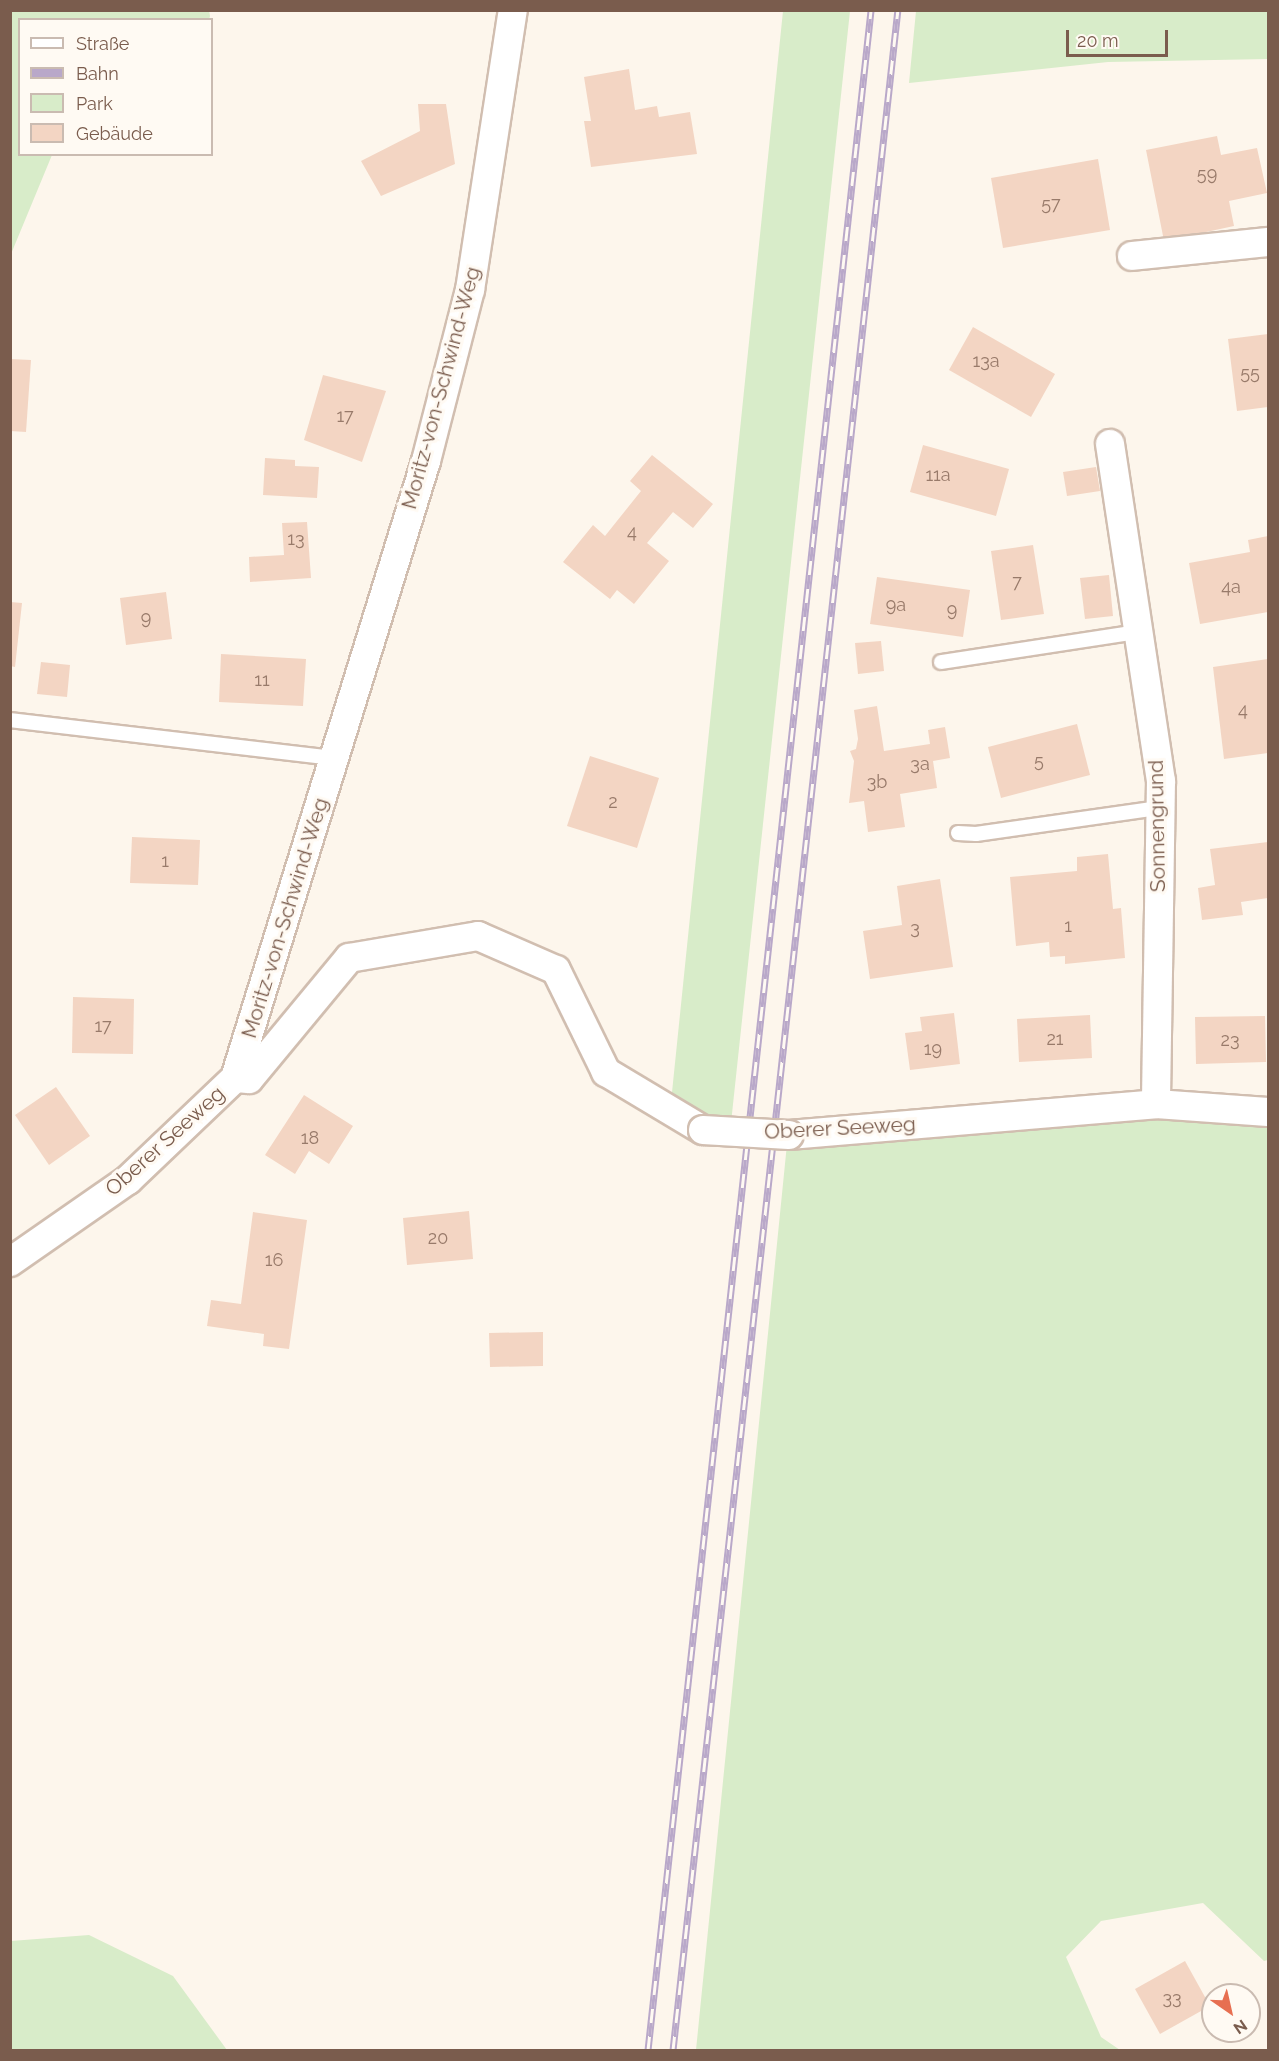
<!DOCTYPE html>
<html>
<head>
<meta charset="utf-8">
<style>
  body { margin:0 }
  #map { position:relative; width:1279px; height:2061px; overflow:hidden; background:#fdf6ec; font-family:Raleway,sans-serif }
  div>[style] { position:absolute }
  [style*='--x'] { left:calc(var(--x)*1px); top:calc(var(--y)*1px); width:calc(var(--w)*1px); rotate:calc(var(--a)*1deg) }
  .green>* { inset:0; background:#d8ecc9 }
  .building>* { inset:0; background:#f3d5c3 }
  .roads { filter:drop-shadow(2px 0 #d1beb0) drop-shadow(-2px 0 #d1beb0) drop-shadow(0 2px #d1beb0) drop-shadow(0 -2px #d1beb0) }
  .lane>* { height:14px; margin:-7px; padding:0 7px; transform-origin:7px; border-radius:7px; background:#fff }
  .street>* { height:28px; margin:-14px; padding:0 14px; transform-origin:14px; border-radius:14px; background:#fff }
  .rail>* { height:7px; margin-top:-3.5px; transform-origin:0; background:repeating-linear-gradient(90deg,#fffaf3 0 14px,#b9a8c9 0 28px); box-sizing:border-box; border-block:2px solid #b9a8c9 }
  .bridges { filter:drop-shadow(2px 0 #d1beb0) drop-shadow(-2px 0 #d1beb0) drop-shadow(0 2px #d1beb0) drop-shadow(0 -2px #d1beb0) }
  .street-bridge>* { height:28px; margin:-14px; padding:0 14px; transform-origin:14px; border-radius:14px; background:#fff }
  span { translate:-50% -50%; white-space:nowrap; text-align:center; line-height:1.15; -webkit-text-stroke:6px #fffaf3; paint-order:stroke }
  .number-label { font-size:18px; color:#987a6a }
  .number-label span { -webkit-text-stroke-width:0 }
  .street-label { font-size:21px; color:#7a5c4d }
  .frame { position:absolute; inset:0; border:12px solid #7a5c4d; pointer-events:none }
  .legend { position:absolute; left:18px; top:18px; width:195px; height:138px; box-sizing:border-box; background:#fffaf3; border:2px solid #cabbb1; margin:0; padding:8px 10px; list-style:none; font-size:18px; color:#7a5c4d }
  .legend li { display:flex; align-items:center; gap:12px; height:30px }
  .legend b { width:30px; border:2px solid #cabbb1 }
  .north { position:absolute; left:1201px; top:1983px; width:60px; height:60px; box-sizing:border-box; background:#fffaf3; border:2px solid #cabbb1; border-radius:50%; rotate:146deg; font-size:16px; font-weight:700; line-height:24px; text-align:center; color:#7a5c4d }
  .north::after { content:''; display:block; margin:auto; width:21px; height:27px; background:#e76f51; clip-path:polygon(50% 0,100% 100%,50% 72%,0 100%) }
  .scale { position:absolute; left:1066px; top:30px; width:102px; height:27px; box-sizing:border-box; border:3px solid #7a5c4d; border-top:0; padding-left:8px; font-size:18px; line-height:21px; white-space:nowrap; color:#7a5c4d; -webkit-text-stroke:4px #fffaf3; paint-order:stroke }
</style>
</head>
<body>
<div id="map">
  <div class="green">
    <i style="clip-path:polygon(11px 10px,209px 10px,210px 16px,209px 20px,20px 20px,20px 154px,52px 155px,11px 254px)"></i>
    <i style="clip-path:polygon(783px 11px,850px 11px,731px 1123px,701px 1120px,671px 1102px)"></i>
    <i style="clip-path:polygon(916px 11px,1268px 11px,1268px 59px,1108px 62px,909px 83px)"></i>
    <i style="clip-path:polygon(1154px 1115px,1268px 1123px,1268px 1960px,1264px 1961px,1203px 1903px,1101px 1921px,1066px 1957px,1101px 2037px,1120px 2050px,696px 2050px,787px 1144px)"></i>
    <i style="clip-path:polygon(89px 1935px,173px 1976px,227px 2050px,11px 2050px,11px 1941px)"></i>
  </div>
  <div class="building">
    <i style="clip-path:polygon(629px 69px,635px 110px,657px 106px,659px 117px,690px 112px,697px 154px,591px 167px,584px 121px,591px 121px,584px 77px)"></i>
    <i style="clip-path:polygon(418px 104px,446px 104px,455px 164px,381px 196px,361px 161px,420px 131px)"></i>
    <i style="clip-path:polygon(1217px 136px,1221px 155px,1257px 148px,1267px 193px,1229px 201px,1234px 226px,1164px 241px,1146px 150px)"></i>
    <i style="clip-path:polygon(1098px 159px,1110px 230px,1003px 248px,991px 178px)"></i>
    <i style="clip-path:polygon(973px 327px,1055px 374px,1031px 417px,949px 370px)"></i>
    <i style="clip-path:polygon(1268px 334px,1268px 407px,1237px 411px,1228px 339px)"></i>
    <i style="clip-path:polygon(10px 359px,31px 360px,26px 432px,10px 431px)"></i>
    <i style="clip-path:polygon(323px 375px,386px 391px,362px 462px,304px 440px)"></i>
    <i style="clip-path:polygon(923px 445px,1009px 469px,996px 516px,910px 492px)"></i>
    <i style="clip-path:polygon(652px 455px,713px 504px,693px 528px,673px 512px,647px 543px,669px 561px,634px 604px,617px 590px,610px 599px,563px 562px,593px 525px,605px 536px,641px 491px,630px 481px)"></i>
    <i style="clip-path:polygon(265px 458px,295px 460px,295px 466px,319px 467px,317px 498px,263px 495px)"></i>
    <i style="clip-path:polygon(1096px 467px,1100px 491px,1067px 496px,1063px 472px)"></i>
    <i style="clip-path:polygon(307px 522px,311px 578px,250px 582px,249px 557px,284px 555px,282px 523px)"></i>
    <i style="clip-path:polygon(1268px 536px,1268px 612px,1200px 624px,1189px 563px,1250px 552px,1248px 540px)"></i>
    <i style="clip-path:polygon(1033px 545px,1044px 614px,1001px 620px,991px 551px)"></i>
    <i style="clip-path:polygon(1109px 575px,1113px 616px,1085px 619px,1080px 578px)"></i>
    <i style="clip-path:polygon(877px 577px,970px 590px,963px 637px,870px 624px)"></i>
    <i style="clip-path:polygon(166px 592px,172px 639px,126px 645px,120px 598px)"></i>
    <i style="clip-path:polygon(10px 602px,22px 603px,15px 667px,10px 666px)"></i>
    <i style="clip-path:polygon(881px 641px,884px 671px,858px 674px,855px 643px)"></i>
    <i style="clip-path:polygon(221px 654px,306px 659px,303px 706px,219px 702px)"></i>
    <i style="clip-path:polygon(1268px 659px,1268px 753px,1224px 759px,1213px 667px)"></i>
    <i style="clip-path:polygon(41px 662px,70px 665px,67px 697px,37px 694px)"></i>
    <i style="clip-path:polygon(877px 706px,884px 751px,930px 744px,928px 730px,945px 727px,950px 758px,933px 761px,937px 788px,900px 794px,905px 827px,868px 832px,864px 801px,849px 803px,854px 761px,850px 751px,856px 749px,858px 739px,854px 710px)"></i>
    <i style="clip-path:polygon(1077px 724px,1090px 775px,1001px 798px,988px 747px)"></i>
    <i style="clip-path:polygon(590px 756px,659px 778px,637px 848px,567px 826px)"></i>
    <i style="clip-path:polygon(132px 837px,200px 840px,198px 885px,130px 883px)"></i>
    <i style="clip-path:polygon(1268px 842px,1268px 898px,1241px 902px,1243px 915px,1202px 920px,1198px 888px,1215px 885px,1210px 849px)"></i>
    <i style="clip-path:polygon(1108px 854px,1113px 909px,1121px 908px,1125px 958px,1065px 964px,1065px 956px,1050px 957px,1049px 942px,1016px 946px,1010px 877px,1077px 871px,1077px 857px)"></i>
    <i style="clip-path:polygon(940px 879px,953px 967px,870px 979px,863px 931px,902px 925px,897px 886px)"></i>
    <i style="clip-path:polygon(73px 997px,134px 999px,133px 1054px,72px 1053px)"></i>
    <i style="clip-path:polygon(954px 1013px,960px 1064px,910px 1070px,905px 1033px,922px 1031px,920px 1017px)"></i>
    <i style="clip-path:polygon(1090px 1015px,1092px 1058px,1019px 1062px,1017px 1019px)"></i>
    <i style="clip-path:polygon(1265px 1016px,1266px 1062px,1196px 1064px,1195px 1017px)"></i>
    <i style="clip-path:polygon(56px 1087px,90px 1136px,49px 1165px,15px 1115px)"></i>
    <i style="clip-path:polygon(304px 1095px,353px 1126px,329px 1164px,309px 1151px,295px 1174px,265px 1155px)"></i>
    <i style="clip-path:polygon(469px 1211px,473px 1259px,407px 1265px,403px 1218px)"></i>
    <i style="clip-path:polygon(253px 1212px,307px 1220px,289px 1349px,263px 1346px,264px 1334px,207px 1326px,211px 1300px,241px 1304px)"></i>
    <i style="clip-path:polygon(543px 1332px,543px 1366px,490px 1367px,489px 1333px)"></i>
    <i style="clip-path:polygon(1185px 1961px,1210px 2006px,1160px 2034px,1135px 1989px)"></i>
  </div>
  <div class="roads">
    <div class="lane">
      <i style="--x:941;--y:662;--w:199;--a:-8.7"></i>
      <i style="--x:10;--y:720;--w:327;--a:6.7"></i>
      <i style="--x:958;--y:833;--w:18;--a:3"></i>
      <i style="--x:976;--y:834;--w:185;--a:-8.1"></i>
    </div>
    <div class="street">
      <i style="--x:1132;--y:256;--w:137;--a:-5.9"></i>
      <i style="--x:1110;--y:444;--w:341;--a:81.4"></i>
      <i style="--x:1161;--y:781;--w:323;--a:90.9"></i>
      <i style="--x:235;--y:1078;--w:646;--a:-72.8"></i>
      <i style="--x:426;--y:461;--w:177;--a:-75.6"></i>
      <i style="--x:470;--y:290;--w:283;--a:-81.3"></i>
      <i style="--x:789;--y:1135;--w:368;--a:-4.8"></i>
      <i style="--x:1156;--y:1104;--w:112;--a:4.1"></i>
      <i style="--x:10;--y:1262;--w:144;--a:-34.8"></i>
      <i style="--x:128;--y:1180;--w:148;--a:-43.6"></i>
      <i style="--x:235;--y:1078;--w:14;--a:4"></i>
      <i style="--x:249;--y:1079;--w:157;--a:-50.4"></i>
      <i style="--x:349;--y:958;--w:131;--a:-9.7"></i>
      <i style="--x:478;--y:936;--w:85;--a:23.6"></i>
      <i style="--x:556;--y:970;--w:114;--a:63.9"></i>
      <i style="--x:606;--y:1072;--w:113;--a:30.9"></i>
    </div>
  </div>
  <div class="rail">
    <i style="--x:648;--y:2050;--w:2052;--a:-83.76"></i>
    <i style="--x:673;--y:2050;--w:2052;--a:-83.71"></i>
  </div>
  <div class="bridges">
    <div class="street-bridge">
      <i style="--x:703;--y:1130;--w:86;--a:3.3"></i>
    </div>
  </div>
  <div class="number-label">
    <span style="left:1207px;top:174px">59</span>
    <span style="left:1051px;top:204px">57</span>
    <span style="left:986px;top:361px">13a</span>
    <span style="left:1250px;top:373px">55</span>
    <span style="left:345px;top:416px">17</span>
    <span style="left:938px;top:475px">11a</span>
    <span style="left:632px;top:532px">4</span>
    <span style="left:296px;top:539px">13</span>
    <span style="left:1017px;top:582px">7</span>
    <span style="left:1231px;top:587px">4a</span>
    <span style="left:896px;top:605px">9a</span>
    <span style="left:952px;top:610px">9</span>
    <span style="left:146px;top:618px">9</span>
    <span style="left:262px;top:680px">11</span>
    <span style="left:1243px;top:710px">4</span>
    <span style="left:1039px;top:761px">5</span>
    <span style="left:920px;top:764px">3a</span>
    <span style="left:877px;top:782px">3b</span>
    <span style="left:613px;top:802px">2</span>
    <span style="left:165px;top:861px">1</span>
    <span style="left:1068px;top:926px">1</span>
    <span style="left:915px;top:928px">3</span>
    <span style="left:103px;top:1026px">17</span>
    <span style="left:1055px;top:1039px">21</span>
    <span style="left:1230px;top:1040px">23</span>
    <span style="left:933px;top:1049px">19</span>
    <span style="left:310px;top:1138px">18</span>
    <span style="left:438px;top:1238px">20</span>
    <span style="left:274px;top:1260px">16</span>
    <span style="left:1172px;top:1998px">33</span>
  </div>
  <div class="street-label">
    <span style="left:441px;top:388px;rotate:-75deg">Moritz-von-Schwind-Weg</span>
    <span style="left:1157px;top:826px;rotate:-91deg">Sonnengrund</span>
    <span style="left:285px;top:918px;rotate:-73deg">Moritz-von-Schwind-Weg</span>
    <span style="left:840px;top:1128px;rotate:-3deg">Oberer Seeweg</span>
    <span style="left:165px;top:1141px;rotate:-42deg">Oberer Seeweg</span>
  </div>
  <div class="frame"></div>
  <ul class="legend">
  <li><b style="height:8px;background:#fff"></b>Straße</li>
  <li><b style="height:8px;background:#b9a8c9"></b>Bahn</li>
  <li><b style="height:16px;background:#d8ecc9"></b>Park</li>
  <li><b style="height:16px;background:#f3d5c3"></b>Gebäude</li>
  </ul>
  <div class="north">N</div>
  <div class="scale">20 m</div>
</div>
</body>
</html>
